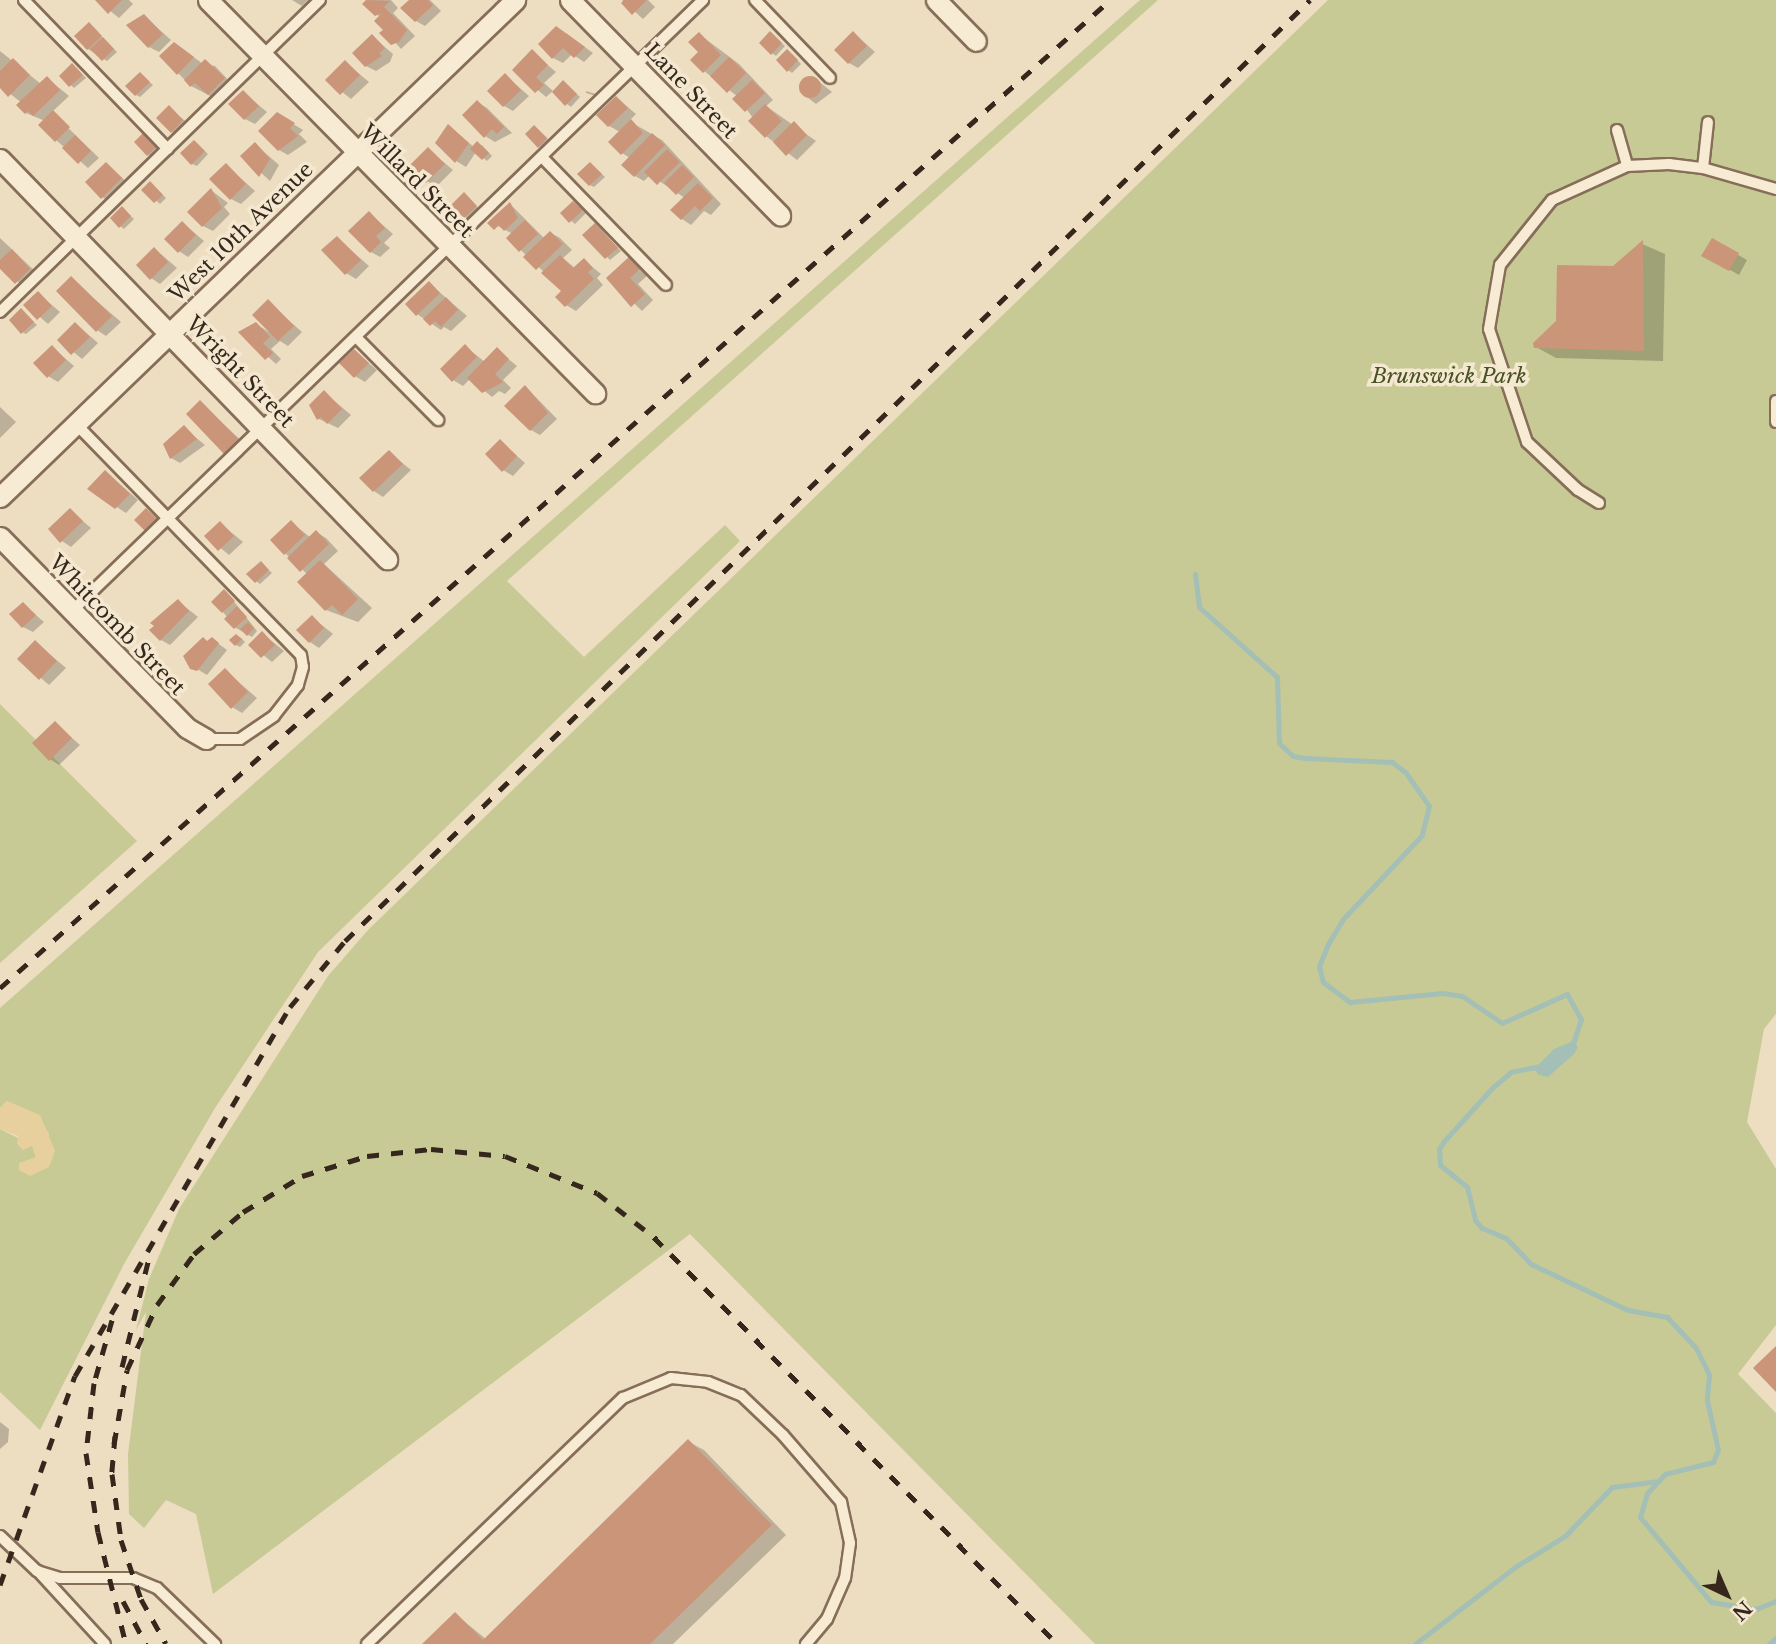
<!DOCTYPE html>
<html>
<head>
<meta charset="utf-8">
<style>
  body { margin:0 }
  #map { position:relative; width:1776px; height:1644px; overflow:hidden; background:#edddc1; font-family:"Libre Baskerville",serif }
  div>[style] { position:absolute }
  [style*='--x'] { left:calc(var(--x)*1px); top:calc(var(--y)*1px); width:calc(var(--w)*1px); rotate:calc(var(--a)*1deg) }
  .green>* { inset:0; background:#c7ca95 }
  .sand>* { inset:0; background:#e8d09e }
  .water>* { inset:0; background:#a4bfb5 }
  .shadow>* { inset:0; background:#0003 }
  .stream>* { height:5px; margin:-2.5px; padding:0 2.5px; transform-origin:2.5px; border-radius:2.5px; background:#a4bfb5 }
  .building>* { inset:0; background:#ca9578 }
  .round { border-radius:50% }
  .roads { filter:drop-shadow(2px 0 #866e59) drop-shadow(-2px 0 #866e59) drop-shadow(0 2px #866e59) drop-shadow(0 -2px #866e59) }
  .service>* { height:10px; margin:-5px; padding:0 5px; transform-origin:5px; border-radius:5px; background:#f8ebd4 }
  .minor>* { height:19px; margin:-9.5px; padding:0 9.5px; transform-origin:9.5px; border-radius:9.5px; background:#f8ebd4 }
  .rail>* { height:5px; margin-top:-2.5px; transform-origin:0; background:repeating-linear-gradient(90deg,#36271d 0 12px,transparent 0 24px) }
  span { translate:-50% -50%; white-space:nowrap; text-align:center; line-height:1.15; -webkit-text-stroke:7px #f4e8d0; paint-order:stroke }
  .street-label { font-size:21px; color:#36271d }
  .park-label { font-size:21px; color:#495224; font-style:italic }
  .north { position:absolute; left:1692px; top:1560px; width:70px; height:70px; -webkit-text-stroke:5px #f4e8d0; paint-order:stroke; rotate:136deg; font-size:19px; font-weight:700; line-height:28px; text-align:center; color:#36271d }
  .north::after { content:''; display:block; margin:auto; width:24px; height:32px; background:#36271d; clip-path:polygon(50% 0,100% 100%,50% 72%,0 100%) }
</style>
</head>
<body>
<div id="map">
  <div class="green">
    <i style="clip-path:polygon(1140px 0,1158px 0,507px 581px,584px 657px,725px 525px,740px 541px,318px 952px,215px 1108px,124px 1264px,40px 1430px,0 1392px,0 1129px,32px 1145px,36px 1157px,30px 1176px,49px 1134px,38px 1120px,7px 1101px,0 1108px,0 1008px)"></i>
    <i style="clip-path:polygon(1328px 0,1776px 0,1776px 1014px,1764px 1029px,1747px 1122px,1776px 1169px,1776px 1325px,1738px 1374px,1776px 1413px,1776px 1644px,1095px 1644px,690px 1234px,213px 1594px,196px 1514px,166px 1500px,144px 1528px,129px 1514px,128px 1454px,146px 1312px,136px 1330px,149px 1279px,179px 1209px,328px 976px,368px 930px)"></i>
    <i style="clip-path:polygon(0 704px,137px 841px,0 963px)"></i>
  </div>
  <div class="sand">
    <i style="clip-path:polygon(7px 1101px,40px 1115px,55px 1151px,49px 1167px,30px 1176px,19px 1170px,19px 1163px,36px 1157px,32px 1146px,23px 1150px,17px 1144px,18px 1136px,0 1129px,0 1108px)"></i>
  </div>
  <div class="water">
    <i style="clip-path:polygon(1573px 1041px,1578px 1047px,1574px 1054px,1548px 1077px,1539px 1075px,1534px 1069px,1554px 1049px)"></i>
  </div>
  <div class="shadow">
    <i style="clip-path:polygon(97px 0,129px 0,133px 4px,119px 18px)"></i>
    <i style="clip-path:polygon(292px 0,308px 0,302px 6px)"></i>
    <i style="clip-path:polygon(369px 0,391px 0,398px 8px,393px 13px,415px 36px,401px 49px,376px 21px,380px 17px,365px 4px)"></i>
    <i style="clip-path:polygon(411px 0,430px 0,441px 11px,425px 26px,416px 21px)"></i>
    <i style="clip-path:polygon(622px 0,648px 0,655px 7px,643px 19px)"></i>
    <i style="clip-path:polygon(144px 16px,171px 40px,159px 52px,149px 47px)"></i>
    <i style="clip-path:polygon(89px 24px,117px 52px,107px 61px,88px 49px)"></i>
    <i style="clip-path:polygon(566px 33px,593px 53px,584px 62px,572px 54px,563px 63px,553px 58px)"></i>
    <i style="clip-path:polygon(854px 33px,875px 52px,858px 68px,849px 63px)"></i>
    <i style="clip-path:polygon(699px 34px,739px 64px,773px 100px,766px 106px,816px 141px,797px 160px,766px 136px,737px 96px,704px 71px)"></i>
    <i style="clip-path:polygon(372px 36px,393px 54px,390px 62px,376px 71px,366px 66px)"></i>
    <i style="clip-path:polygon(774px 36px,785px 46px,776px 56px,772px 53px)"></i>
    <i style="clip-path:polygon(184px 50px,203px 64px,215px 66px,233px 85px,218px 100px,191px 86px,178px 73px)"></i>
    <i style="clip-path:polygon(0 51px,41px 84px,47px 78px,69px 96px,52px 112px,99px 158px,88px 168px,56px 140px,45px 121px,26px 113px,22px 103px,0 86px)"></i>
    <i style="clip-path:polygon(532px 52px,556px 72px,544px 83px,553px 91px,546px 97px,514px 70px)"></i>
    <i style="clip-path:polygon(792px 54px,801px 64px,792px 73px,788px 70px)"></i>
    <i style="clip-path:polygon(345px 62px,369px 82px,351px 99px,327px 80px)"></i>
    <i style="clip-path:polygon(76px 68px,86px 78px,74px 88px,61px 76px)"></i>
    <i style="clip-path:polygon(140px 74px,153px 85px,140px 97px,136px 95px)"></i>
    <i style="clip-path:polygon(505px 75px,529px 96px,513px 111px,504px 106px)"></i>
    <i style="clip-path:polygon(812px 76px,832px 92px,816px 104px,799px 91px)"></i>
    <i style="clip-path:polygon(564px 82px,580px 97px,571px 107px,567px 104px)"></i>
    <i style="clip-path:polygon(586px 91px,596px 94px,596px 96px,586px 93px)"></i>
    <i style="clip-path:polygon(243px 92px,267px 112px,255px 124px,245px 119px)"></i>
    <i style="clip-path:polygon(617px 98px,636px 114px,629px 121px,662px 140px,721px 204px,711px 215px,704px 211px,691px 225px,682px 219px,685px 198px,650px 175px,644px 181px,635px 176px,630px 158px,622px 153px,620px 132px,609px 126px)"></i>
    <i style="clip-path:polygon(477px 102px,487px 108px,512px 133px,495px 142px,485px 136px)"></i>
    <i style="clip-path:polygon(169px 107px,192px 127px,181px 137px,172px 132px)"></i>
    <i style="clip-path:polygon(277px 114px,303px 130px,299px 134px,307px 142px,288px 155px,279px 150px)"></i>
    <i style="clip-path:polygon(448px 126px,474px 147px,482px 145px,492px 156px,487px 161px,476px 152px,466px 167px,456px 161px,438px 142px)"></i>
    <i style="clip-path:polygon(535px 127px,550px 141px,543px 149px,539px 146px)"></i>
    <i style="clip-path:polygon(147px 138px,159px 150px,152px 157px,148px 155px)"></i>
    <i style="clip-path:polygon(194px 142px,208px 154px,197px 166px,192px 164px)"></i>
    <i style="clip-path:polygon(255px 144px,279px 165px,270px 181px,243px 156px)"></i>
    <i style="clip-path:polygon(428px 149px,453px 170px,436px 187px,427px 181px)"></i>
    <i style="clip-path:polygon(107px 164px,130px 185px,111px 203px,102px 197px)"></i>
    <i style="clip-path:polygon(591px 164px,605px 177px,594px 187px,590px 185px)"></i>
    <i style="clip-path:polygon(226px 165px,255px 191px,241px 204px,231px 199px)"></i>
    <i style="clip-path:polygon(151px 183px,166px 198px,160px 204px,144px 190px)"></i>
    <i style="clip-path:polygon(212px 191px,228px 203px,224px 207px,230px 214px,213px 231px,203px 226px)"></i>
    <i style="clip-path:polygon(468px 197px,479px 209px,469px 219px,465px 217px)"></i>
    <i style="clip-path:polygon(574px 203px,586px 213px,575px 224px,562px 213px)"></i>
    <i style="clip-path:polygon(510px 204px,545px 239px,551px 233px,560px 238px,572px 250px,563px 258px,575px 268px,584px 260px,601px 274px,597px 278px,603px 285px,576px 311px,566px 305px,564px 291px,508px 238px,513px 234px,490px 222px)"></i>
    <i style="clip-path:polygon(123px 209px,134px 219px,124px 229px,120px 226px)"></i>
    <i style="clip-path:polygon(369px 213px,393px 234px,384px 243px,390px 248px,380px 257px,371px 252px)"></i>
    <i style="clip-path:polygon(183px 223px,204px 241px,188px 257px,179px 251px)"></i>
    <i style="clip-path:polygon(599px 228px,621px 251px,610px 260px,585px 235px)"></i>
    <i style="clip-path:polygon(0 238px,39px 275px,25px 288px,0 266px)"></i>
    <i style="clip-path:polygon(337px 238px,369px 266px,356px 279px,346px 273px)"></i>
    <i style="clip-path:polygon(1712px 240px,1747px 260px,1739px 275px,1704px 255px)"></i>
    <i style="clip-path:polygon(1640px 243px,1665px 254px,1663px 361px,1556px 358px,1536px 347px)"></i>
    <i style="clip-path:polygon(155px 249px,177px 268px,160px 284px,151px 278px)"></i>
    <i style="clip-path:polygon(630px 259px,649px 274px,638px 284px,653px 300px,642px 311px,609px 279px)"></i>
    <i style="clip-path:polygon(71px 279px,121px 322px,106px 336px,97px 330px)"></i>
    <i style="clip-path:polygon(429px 283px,467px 316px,451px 331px,444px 327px,441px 330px,417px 314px)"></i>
    <i style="clip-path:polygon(38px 293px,60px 312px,48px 324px,26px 305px)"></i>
    <i style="clip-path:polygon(268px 302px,302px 332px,288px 346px,280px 341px,271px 349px,281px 359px,276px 364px,241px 332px,256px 324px,269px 332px)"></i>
    <i style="clip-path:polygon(21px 310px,37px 325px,26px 334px,22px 332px)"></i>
    <i style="clip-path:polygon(76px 324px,98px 343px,82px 359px,59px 340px)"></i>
    <i style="clip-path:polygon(52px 347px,74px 366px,58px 382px,48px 376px)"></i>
    <i style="clip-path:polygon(466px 347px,485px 362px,497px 350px,517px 366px,503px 380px,511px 388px,505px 394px,499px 391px,492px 397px,470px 379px,463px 386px,453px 380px)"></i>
    <i style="clip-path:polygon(354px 351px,377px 370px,365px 382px,355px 376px)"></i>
    <i style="clip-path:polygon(526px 387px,557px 419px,540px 435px,531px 430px)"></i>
    <i style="clip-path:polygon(324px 392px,351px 415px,338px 428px,319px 419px,311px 406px)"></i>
    <i style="clip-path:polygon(200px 402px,247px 446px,235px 458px,225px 452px)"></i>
    <i style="clip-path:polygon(0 407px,16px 422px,0 438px)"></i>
    <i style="clip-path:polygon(184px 428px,205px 445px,180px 463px,171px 458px)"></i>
    <i style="clip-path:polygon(500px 441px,525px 463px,513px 476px,503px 470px)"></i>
    <i style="clip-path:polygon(389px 452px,411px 470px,383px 497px,374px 491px)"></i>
    <i style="clip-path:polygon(106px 472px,138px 500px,126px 513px,89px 489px)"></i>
    <i style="clip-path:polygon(70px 510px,91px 528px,71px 547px,62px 541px)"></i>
    <i style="clip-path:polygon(150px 512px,160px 522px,150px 532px,146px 529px)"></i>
    <i style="clip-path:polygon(291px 522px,311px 538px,316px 532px,326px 538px,338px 551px,324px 564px,372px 608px,358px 622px,326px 610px,299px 582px,307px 574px,285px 553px)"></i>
    <i style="clip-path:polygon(220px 523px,243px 542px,229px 555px,206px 536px)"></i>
    <i style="clip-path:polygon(261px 563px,272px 573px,260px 584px,256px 581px)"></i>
    <i style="clip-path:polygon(228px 594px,257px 631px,252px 637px,236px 628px,223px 612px)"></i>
    <i style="clip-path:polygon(178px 601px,198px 617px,170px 645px,161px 640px)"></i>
    <i style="clip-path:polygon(23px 604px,44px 622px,33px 632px,23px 627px)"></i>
    <i style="clip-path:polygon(312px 617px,333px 634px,319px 648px,310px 642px)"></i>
    <i style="clip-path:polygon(263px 634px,284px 651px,272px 662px,251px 645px)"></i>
    <i style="clip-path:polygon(241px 638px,245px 642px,240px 647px,236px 645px)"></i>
    <i style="clip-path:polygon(212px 639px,227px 650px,207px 675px,187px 663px)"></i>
    <i style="clip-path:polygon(35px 642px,66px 668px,49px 685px,19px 659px)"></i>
    <i style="clip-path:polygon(225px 670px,257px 698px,242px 713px,232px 707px)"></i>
    <i style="clip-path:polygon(55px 723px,80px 745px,59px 765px,50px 759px)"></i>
    <i style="clip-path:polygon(0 1422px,9px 1429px,8px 1442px,0 1449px)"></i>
    <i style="clip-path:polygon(689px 1442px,704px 1450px,786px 1535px,673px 1644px,425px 1644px,455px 1614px,486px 1639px)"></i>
  </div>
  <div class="stream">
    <i style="--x:1195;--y:574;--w:33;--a:83"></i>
    <i style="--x:1199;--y:607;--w:105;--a:41.9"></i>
    <i style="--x:1277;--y:677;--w:66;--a:88.3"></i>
    <i style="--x:1279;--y:743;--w:19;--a:43"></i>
    <i style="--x:1293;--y:756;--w:11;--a:10"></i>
    <i style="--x:1304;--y:758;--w:88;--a:2.6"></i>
    <i style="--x:1392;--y:762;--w:18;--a:38"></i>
    <i style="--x:1406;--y:773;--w:40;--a:55.1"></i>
    <i style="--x:1429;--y:806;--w:30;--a:104"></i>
    <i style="--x:1422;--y:835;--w:115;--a:133.2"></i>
    <i style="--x:1343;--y:919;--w:29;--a:121"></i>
    <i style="--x:1328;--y:944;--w:24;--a:112"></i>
    <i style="--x:1319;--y:966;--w:16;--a:76"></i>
    <i style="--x:1323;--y:982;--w:34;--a:37"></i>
    <i style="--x:1350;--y:1002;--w:93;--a:-5.5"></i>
    <i style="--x:1443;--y:993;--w:19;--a:9"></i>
    <i style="--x:1462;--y:996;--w:48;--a:34"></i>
    <i style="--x:1502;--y:1023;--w:71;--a:-24"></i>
    <i style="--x:1567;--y:994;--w:29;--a:61"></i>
    <i style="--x:1581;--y:1019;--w:28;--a:108"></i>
    <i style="--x:1541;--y:1066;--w:31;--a:169"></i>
    <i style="--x:1511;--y:1072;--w:23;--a:140"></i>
    <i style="--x:1493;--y:1087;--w:73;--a:132.2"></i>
    <i style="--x:1444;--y:1141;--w:9;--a:122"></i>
    <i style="--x:1439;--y:1149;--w:16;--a:86"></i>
    <i style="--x:1440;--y:1165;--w:35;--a:39"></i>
    <i style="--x:1467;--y:1187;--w:34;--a:76"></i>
    <i style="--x:1475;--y:1220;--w:11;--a:49"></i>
    <i style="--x:1482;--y:1228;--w:26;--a:23"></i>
    <i style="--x:1506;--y:1238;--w:36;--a:46"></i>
    <i style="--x:1531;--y:1264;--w:107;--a:25.4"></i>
    <i style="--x:1628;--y:1310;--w:40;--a:10"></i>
    <i style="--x:1667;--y:1317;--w:42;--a:46.9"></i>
    <i style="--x:1696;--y:1348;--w:30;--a:64"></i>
    <i style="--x:1709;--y:1375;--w:25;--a:95"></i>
    <i style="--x:1707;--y:1400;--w:51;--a:77.6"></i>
    <i style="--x:1718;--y:1450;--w:13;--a:113"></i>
    <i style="--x:1713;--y:1462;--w:49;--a:166"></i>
    <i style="--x:1665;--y:1474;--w:26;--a:133"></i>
    <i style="--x:1647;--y:1493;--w:25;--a:106"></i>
    <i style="--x:1640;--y:1517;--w:111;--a:50.1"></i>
    <i style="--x:1711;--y:1602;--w:46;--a:8.8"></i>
    <i style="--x:1756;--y:1609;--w:22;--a:-22"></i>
    <i style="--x:1415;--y:1644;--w:126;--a:-37.6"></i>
    <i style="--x:1515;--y:1567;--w:59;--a:-31.8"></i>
    <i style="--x:1565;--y:1536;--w:68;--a:-46.2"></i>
    <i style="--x:1612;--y:1487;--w:47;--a:-7.3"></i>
    <i style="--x:1769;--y:1644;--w:9;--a:-41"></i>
  </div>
  <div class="building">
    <i style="clip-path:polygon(95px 0,122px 0,108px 14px)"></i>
    <i style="clip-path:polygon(366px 0,390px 1px,384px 7px,407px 30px,399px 42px,391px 45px,379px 33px,383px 30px,374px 21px,382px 13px,375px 16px,362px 4px)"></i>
    <i style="clip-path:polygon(409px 0,428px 0,433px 5px,415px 22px,400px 8px)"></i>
    <i style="clip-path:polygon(624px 0,647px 0,632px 15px,621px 3px)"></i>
    <i style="clip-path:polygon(144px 14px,163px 34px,148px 48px,126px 25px)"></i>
    <i style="clip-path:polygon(89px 22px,102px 36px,87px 50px,74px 36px)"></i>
    <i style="clip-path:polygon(556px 26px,585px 47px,574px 58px,563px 48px,552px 59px,538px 44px)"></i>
    <i style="clip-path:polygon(770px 31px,782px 43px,771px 55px,759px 43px)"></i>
    <i style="clip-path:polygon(853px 31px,867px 46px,848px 64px,834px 50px)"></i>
    <i style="clip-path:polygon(699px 32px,721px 55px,703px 73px,690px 60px,698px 52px,688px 42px)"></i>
    <i style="clip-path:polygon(372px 34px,385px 48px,379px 53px,382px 56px,365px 67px,352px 53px)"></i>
    <i style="clip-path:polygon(103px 37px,114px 49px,102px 61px,90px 49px)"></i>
    <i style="clip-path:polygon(174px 42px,194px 57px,177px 75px,159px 56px)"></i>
    <i style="clip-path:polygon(532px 49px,548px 65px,536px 77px,544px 85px,535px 93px,512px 70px)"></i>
    <i style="clip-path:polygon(787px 49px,798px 60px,787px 72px,776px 60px)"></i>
    <i style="clip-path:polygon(729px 57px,746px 73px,727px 93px,710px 76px)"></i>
    <i style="clip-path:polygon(13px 58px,30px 75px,8px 97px,0 88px,0 71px)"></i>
    <i style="clip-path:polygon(205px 59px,225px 78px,208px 95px,195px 83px,190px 87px,184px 80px)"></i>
    <i style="clip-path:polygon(345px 60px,360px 75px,340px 95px,325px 80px)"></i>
    <i style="clip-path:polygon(72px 63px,83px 75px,69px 87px,59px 76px)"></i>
    <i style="clip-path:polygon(140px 72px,150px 82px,135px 96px,125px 86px)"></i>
    <i style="clip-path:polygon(505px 73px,521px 90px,503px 107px,487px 91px)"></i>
    <i style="clip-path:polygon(47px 76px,60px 90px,33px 116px,28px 111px,25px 114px,16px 105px)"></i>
    <i class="round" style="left:799px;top:76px;width:22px;height:22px"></i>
    <i style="clip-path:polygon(563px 80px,577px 94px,565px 106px,552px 92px)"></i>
    <i style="clip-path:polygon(752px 80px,765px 93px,745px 112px,732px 99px)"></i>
    <i style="clip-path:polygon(243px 90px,259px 106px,244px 120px,228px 104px)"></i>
    <i style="clip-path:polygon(616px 96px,628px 108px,608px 127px,596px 115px)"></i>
    <i style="clip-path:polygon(477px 100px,504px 127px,497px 134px,492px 129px,484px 138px,462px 115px)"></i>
    <i style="clip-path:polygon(765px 104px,782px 121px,765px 138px,748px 121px)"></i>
    <i style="clip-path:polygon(169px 105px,183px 120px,171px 133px,156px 118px)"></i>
    <i style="clip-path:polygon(53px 110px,70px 127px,55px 142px,38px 125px)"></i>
    <i style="clip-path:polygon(277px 112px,295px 123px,290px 128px,298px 136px,278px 151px,258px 131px)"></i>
    <i style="clip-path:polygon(631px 119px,643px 133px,621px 155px,608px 142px)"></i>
    <i style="clip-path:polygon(794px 121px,807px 135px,786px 156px,773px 142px)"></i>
    <i style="clip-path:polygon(448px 124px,469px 143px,455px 163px,435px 143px)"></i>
    <i style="clip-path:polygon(534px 125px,547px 138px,538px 148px,525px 134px)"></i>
    <i style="clip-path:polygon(143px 133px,156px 147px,147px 156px,134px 142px)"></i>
    <i style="clip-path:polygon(652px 133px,665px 145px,634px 177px,621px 165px)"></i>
    <i style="clip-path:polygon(75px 135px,91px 151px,78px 164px,62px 148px)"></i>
    <i style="clip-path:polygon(194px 140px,205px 151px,191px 165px,180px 153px)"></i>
    <i style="clip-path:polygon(477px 141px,489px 153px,482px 160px,470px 149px)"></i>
    <i style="clip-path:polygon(255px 142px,270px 159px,259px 177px,240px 156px)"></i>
    <i style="clip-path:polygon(428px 147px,445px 164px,426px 183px,409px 166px)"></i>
    <i style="clip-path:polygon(667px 149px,680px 162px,657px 185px,644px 172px)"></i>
    <i style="clip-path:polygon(106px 162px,122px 178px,101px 199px,85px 182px)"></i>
    <i style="clip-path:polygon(590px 162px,602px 174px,589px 186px,577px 174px)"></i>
    <i style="clip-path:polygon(226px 163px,246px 184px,230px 200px,209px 179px)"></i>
    <i style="clip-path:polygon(682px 165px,694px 177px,676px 195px,664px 183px)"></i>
    <i style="clip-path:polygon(150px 181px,163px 195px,154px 203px,141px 190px)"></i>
    <i style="clip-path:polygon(698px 183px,713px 198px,700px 211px,695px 206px,681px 220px,670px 210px)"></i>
    <i style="clip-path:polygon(211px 188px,222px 208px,202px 227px,187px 212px)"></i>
    <i style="clip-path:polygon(464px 192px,477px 206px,464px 218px,451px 205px)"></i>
    <i style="clip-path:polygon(573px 201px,583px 210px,569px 223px,560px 213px)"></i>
    <i style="clip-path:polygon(510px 202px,518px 218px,504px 231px,499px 225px,494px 230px,487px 223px)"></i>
    <i style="clip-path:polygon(122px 206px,131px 216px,119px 228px,110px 218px)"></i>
    <i style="clip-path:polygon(369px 211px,385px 228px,376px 236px,381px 242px,370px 253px,348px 231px)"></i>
    <i style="clip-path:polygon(525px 220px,538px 234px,519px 252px,506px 238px)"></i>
    <i style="clip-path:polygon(182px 221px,196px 235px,178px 253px,164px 239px)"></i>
    <i style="clip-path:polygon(595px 223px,618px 248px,605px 259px,582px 235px)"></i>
    <i style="clip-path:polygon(550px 231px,563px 244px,536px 270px,523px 257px)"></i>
    <i style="clip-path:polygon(337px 236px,361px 260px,345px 275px,321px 250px)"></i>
    <i style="clip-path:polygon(1712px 238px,1739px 253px,1729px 271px,1701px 256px)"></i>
    <i style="clip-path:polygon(1643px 240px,1644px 351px,1534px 348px,1533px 343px,1556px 321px,1557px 265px,1613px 266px)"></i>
    <i style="clip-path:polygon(154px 247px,168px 262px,150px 280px,136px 265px)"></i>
    <i style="clip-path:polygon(12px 249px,30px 269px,15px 284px,0 269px,0 260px)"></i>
    <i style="clip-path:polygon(560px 255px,573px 268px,584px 258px,593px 268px,588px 272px,594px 279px,565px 307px,555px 297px,561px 291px,541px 273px)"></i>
    <i style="clip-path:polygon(630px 256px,641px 268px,630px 278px,645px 294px,631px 307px,606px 278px)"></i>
    <i style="clip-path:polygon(71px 276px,112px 316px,96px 332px,56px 291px)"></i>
    <i style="clip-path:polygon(429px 281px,440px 293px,416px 316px,405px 304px)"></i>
    <i style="clip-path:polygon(38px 291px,52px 306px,37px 320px,23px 305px)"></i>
    <i style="clip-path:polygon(446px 297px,458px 310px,441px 327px,435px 321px,430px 326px,423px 319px)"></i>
    <i style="clip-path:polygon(268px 299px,294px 326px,278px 341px,252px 315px)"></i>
    <i style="clip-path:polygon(21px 308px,34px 322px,21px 334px,9px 320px)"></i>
    <i style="clip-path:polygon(75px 322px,90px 337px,71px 355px,57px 340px)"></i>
    <i style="clip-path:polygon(256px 322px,270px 337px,263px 343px,273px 353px,265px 360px,238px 332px)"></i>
    <i style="clip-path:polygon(465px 344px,477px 357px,452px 382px,440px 369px)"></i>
    <i style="clip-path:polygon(52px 345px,66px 360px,47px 378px,33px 363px)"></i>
    <i style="clip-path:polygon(497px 347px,509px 359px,495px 374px,503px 382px,482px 393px,467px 378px)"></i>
    <i style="clip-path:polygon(354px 349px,369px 363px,354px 378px,339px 363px)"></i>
    <i style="clip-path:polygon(525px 385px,548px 413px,530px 431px,504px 406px)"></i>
    <i style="clip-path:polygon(324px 390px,342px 409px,327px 424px,321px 417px,317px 420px,309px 405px)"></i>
    <i style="clip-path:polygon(200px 400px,239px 440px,224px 454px,186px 414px)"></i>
    <i style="clip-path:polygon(184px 425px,197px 439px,170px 459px,163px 444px)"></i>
    <i style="clip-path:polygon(500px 439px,517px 456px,502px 472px,485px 454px)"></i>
    <i style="clip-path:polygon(389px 450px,403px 464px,373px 492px,359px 478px)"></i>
    <i style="clip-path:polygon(105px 470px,130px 494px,115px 509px,87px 489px)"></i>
    <i style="clip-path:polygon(70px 508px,83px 521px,60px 543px,48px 529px)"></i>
    <i style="clip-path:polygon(146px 508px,157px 519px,145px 531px,134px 520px)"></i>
    <i style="clip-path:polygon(291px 520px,305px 535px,284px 555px,270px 540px)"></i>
    <i style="clip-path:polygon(220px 521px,234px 536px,218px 551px,204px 536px)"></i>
    <i style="clip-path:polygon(316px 530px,329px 544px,300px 572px,287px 558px)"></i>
    <i style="clip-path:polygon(320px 560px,358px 599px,342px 615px,332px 605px,325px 611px,297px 582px)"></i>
    <i style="clip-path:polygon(261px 561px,269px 570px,255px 583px,246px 574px)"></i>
    <i style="clip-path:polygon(224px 589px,235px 601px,222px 613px,211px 602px)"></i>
    <i style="clip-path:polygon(178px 599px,189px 611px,160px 641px,149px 630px,154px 626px,150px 623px)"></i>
    <i style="clip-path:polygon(23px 602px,36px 615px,22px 628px,9px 614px)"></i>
    <i style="clip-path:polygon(237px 606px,247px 617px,234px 629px,224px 619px)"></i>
    <i style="clip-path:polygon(312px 615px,324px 628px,309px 643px,296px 630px)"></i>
    <i style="clip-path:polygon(248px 622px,254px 628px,247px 636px,240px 629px)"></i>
    <i style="clip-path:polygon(262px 631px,275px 645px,261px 658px,248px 645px)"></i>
    <i style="clip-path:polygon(236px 634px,242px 639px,235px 646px,229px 640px)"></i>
    <i style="clip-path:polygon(203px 637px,207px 641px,212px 637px,219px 643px,197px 671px,190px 669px,183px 656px)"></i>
    <i style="clip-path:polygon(35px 640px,57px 661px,39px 680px,17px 659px)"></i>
    <i style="clip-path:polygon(225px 668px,248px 692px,231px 709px,208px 684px)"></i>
    <i style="clip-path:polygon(55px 721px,72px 738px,49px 761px,32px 743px)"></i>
    <i style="clip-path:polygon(1776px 1346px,1776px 1392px,1753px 1368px)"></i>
    <i style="clip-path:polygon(688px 1439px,772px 1525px,650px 1644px,422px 1644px,455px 1612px,483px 1640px)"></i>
  </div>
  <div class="roads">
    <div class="service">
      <i style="--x:24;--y:0;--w:207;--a:46"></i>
      <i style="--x:755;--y:0;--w:108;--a:46.1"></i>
      <i style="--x:1617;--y:130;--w:37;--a:74"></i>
      <i style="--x:542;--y:157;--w:178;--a:45.9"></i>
      <i style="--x:1703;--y:168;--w:46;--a:-83.8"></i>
      <i style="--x:0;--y:312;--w:447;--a:-44.3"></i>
      <i style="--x:356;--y:337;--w:117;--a:45.3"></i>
      <i style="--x:1776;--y:401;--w:21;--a:90"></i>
      <i style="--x:76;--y:424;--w:322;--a:45.8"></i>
      <i style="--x:301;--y:655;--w:12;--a:81"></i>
      <i style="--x:303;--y:667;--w:19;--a:106"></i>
      <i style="--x:298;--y:685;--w:39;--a:128"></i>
      <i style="--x:274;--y:716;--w:41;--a:145.9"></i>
      <i style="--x:240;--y:739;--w:34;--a:180"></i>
      <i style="--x:1599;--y:503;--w:25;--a:-148"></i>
      <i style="--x:1578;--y:490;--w:70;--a:-136.7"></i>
      <i style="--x:1527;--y:442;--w:119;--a:-108.6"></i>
      <i style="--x:1489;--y:329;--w:65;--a:-80.2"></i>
      <i style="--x:1500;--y:265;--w:83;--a:-51.3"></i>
      <i style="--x:1552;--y:200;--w:82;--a:-24.4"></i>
      <i style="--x:1627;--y:166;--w:42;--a:-2.7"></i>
      <i style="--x:1669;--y:164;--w:34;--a:7"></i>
      <i style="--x:1703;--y:168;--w:76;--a:16"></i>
      <i style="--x:71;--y:612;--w:880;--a:-44.08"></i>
      <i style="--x:0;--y:1536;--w:51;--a:43.4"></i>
      <i style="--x:37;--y:1571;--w:24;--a:17"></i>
      <i style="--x:60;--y:1578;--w:73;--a:0"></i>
      <i style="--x:133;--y:1578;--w:26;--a:23"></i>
      <i style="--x:157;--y:1588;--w:81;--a:44"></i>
      <i style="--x:38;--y:1571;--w:99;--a:47.5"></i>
      <i style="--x:367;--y:1644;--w:355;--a:-43.9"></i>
      <i style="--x:623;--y:1398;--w:52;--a:-22.6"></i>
      <i style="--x:671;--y:1378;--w:37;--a:6"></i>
      <i style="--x:708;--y:1382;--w:35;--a:22"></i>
      <i style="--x:741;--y:1395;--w:58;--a:43.6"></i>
      <i style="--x:783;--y:1435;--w:89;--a:49.1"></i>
      <i style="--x:841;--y:1502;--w:42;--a:77.6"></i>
      <i style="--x:850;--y:1543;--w:35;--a:98"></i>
      <i style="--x:845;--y:1578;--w:45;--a:113.7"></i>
      <i style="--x:827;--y:1619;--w:33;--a:130"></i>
    </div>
    <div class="minor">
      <i style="--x:208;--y:0;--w:552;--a:45.44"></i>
      <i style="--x:570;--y:0;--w:301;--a:45.7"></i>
      <i style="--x:936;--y:0;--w:57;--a:45.7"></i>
      <i style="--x:0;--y:159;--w:557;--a:45.95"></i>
      <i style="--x:0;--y:497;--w:716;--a:-43.98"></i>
      <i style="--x:0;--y:537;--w:267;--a:45.6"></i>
      <i style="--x:187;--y:728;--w:22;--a:30"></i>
    </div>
  </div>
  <div class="rail">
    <i style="--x:0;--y:988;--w:1486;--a:-41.67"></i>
    <i style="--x:112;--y:1320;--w:66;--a:105.9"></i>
    <i style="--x:94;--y:1383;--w:70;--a:96.5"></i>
    <i style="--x:86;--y:1453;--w:80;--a:81.4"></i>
    <i style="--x:98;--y:1532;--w:115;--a:76"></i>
    <i style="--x:122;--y:1367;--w:112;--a:-76.1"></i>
    <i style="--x:115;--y:1436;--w:38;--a:95"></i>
    <i style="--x:112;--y:1474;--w:67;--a:82.2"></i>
    <i style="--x:121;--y:1540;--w:62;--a:71.3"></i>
    <i style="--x:141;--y:1599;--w:51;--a:60.9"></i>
    <i style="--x:114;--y:1444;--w:75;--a:-80"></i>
    <i style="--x:127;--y:1370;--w:72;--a:-65.2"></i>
    <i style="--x:157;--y:1305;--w:63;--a:-54"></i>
    <i style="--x:194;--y:1254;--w:65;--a:-40.6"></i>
    <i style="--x:243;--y:1212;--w:69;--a:-31.4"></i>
    <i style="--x:302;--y:1176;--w:68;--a:-17.1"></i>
    <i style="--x:367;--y:1156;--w:64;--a:-6.2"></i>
    <i style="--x:431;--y:1149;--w:74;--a:5.4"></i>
    <i style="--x:505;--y:1156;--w:99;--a:21.9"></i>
    <i style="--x:597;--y:1193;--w:72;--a:37.7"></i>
    <i style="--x:654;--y:1237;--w:573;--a:45.28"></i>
    <i style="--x:0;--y:1585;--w:222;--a:-70.3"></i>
    <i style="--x:75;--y:1376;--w:427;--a:-59.8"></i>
    <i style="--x:290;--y:1007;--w:86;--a:-50.2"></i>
    <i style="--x:345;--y:941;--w:1348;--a:-44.28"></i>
    <i style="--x:123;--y:1601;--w:49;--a:61.9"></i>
  </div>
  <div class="street-label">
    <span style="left:691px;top:91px;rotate:46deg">Lane Street</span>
    <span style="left:417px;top:181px;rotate:45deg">Willard Street</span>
    <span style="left:241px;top:232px;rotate:-44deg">West 10th Avenue</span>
    <span style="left:240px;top:372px;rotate:46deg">Wright Street</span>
    <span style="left:117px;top:625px;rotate:46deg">Whitcomb Street</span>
  </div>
  <div class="park-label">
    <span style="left:1449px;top:376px">Brunswick Park</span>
  </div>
  <div class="north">N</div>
</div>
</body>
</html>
